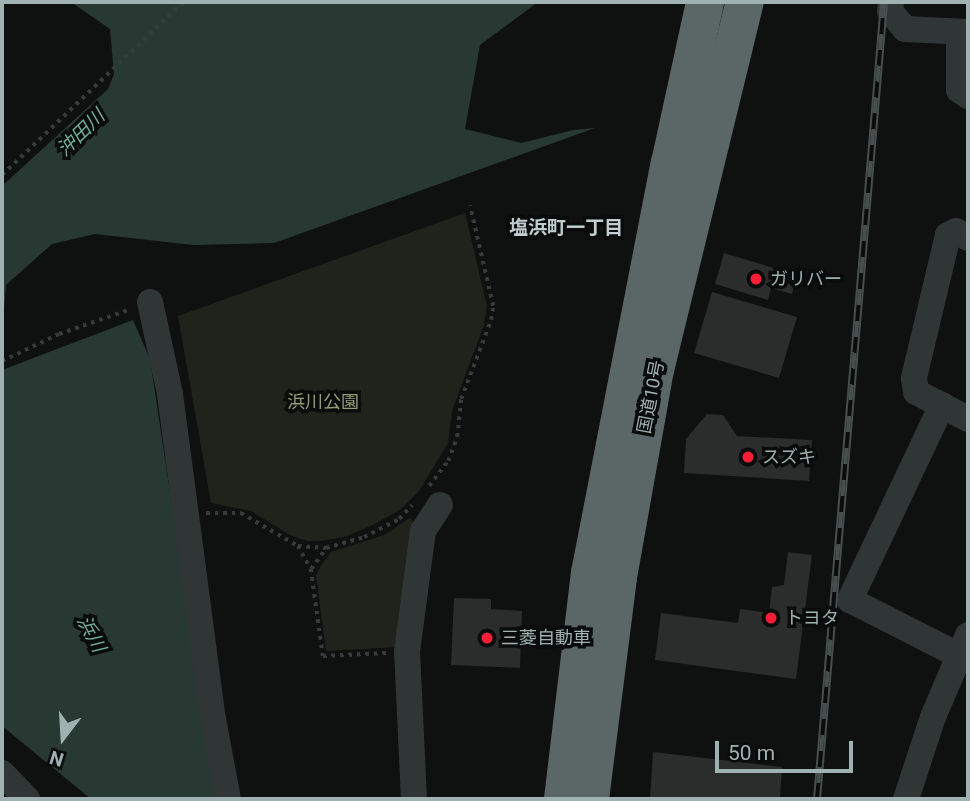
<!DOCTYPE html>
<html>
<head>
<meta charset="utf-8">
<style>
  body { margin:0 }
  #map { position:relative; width:970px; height:801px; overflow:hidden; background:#0f1010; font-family:Roboto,"Noto Sans JP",sans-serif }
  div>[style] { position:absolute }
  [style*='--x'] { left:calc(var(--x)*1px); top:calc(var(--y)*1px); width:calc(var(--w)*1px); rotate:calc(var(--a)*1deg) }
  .green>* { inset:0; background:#20231b }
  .water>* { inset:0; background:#283933 }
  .building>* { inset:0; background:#2a2d2c }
  .path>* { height:3.5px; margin-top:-1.75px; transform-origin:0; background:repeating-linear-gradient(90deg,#363c3c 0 3.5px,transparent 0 8.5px) }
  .minor>* { height:26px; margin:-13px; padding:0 13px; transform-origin:13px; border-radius:13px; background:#303535 }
  .highway>* { height:38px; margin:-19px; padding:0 19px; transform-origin:19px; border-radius:19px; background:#5b6766 }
  .rail>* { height:8px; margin-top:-4px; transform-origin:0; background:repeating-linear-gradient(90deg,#0a0b0b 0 16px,#474e4e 0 32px); box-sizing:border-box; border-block:2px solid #474e4e }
  .dots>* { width:19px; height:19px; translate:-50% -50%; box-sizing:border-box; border:4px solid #0a0b0b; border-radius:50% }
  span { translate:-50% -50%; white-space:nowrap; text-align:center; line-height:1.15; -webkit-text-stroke:7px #0a0b0b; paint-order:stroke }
  .poi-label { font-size:18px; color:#9fb2b1 }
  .left { translate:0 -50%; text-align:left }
  .street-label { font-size:18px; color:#9fb2b1 }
  .park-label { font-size:18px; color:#929e75 }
  .water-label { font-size:19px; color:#73b09d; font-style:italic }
  .neighbourhood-label { font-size:19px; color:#c0cecd; font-weight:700 }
  .frame { position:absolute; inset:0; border:4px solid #9fb2b1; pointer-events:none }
  .north { position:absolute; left:28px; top:703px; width:70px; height:70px; -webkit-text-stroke:5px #0a0b0b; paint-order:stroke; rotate:197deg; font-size:19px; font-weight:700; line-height:28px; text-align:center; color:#9fb2b1 }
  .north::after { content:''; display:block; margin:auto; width:24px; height:32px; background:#9fb2b1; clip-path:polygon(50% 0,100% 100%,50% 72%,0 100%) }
  .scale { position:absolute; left:715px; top:741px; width:138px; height:32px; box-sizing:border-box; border:4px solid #9fb2b1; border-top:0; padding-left:9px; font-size:21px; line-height:24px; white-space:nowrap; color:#9fb2b1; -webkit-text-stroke:5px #0a0b0b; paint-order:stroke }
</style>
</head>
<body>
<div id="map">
  <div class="green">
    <i style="clip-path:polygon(465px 213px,487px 306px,484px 325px,452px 411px,448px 443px,419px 491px,401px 509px,373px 525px,344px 537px,320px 541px,307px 541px,290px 535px,251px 511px,211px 503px,178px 316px)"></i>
    <i style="clip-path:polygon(410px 518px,414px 522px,399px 647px,326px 651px,316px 575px,322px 564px,331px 552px,384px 535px)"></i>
  </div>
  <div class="water">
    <i style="clip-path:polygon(71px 2px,538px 2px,480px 45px,465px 129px,521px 143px,573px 130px,595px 128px,274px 243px,193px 245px,95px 234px,52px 244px,6px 285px,2px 334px,2px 186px,108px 89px,114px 74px,110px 29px)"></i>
    <i style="clip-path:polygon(133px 320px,150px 359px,216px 799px,91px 799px,2px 726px,2px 370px)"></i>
  </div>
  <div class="building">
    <i style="clip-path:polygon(724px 253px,797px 275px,792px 294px,771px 288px,768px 300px,715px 284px)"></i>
    <i style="clip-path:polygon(712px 292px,797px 317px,779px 378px,694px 353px)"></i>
    <i style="clip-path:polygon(707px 414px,723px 415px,737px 436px,812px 440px,809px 481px,684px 473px,686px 439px)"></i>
    <i style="clip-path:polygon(788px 552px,812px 555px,796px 679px,655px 660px,661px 613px,738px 623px,740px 609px,769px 613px,772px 587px,784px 585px)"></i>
    <i style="clip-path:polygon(454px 598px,491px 599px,491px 609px,522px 611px,520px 668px,451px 665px)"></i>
    <i style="clip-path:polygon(653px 752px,782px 767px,780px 799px,650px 799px)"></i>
  </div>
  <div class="path">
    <i style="--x:2;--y:175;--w:250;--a:-43.7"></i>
    <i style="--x:2;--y:361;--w:63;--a:-25.3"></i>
    <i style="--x:59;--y:334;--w:76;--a:-19.1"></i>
    <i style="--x:429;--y:486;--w:31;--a:-53"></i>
    <i style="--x:448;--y:461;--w:26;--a:-69"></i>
    <i style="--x:457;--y:437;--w:38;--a:-84"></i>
    <i style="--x:461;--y:399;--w:85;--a:-69.2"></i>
    <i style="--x:491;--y:320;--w:14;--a:-82"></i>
    <i style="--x:493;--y:306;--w:103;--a:-103"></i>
    <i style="--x:206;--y:513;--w:35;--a:0"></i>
    <i style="--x:241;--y:513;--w:66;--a:30.1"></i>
    <i style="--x:298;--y:546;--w:26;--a:61"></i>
    <i style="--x:311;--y:569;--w:88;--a:82.1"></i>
    <i style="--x:323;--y:656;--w:64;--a:-2.7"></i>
    <i style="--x:298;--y:546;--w:28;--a:4"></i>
    <i style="--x:311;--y:569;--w:26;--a:-54"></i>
    <i style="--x:326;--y:548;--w:40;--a:-16"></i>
    <i style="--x:364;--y:537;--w:39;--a:-27"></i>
    <i style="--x:399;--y:519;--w:19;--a:-47"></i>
  </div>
  <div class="minor">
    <i style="--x:891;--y:2;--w:9;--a:96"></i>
    <i style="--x:890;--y:11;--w:23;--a:50"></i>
    <i style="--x:905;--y:29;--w:63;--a:2.7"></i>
    <i style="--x:959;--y:32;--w:58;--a:90"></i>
    <i style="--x:959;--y:90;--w:11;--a:34"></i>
    <i style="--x:968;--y:238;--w:14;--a:-150"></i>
    <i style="--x:956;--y:231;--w:9;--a:153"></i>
    <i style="--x:948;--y:235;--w:147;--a:103.4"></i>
    <i style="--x:914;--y:378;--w:14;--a:82"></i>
    <i style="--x:916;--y:392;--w:59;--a:27.4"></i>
    <i style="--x:150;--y:302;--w:94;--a:77.7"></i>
    <i style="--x:170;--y:394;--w:328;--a:82.5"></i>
    <i style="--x:213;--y:719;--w:81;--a:79.4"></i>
    <i style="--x:942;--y:405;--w:216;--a:115.3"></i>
    <i style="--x:850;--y:600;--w:121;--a:27"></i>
    <i style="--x:2;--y:773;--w:36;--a:46"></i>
    <i style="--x:414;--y:799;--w:147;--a:-92.7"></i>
    <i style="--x:407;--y:652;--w:122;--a:-82.5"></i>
    <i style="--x:423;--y:531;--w:31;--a:-57"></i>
    <i style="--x:906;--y:799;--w:86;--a:-71.8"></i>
    <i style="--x:933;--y:717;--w:89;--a:-66.9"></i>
  </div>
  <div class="highway">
    <i style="--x:563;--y:799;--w:228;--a:-83.2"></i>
    <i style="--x:590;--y:573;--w:418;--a:-79"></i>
    <i style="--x:670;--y:163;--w:165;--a:-77.7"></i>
    <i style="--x:590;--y:799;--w:224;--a:-82.8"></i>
    <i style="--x:618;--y:577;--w:210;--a:-79.9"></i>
    <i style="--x:655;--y:370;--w:379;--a:-76.3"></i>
  </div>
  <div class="rail">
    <i style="--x:817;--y:799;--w:800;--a:-85.19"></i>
  </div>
  <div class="dots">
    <i style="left:756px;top:279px;background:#fa1d36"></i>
    <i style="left:748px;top:457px;background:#fa1d36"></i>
    <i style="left:771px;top:618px;background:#fa1d36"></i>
    <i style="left:487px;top:638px;background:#fa1d36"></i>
  </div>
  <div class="poi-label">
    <span class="left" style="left:770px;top:279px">ガリバー</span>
    <span class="left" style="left:762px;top:457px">スズキ</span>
    <span class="left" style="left:785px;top:618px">トヨタ</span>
    <span class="left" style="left:501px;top:638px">三菱自動車</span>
  </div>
  <div class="street-label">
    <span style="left:651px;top:397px;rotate:-79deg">国道10号</span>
  </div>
  <div class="park-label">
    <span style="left:323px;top:402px">浜川公園</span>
  </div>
  <div class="water-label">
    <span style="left:81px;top:133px;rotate:-44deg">沖田川</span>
    <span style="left:91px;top:634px;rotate:62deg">浜川</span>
  </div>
  <div class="neighbourhood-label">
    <span style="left:566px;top:228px">塩浜町一丁目</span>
  </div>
  <div class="frame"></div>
  <div class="north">N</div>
  <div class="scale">50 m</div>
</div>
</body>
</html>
